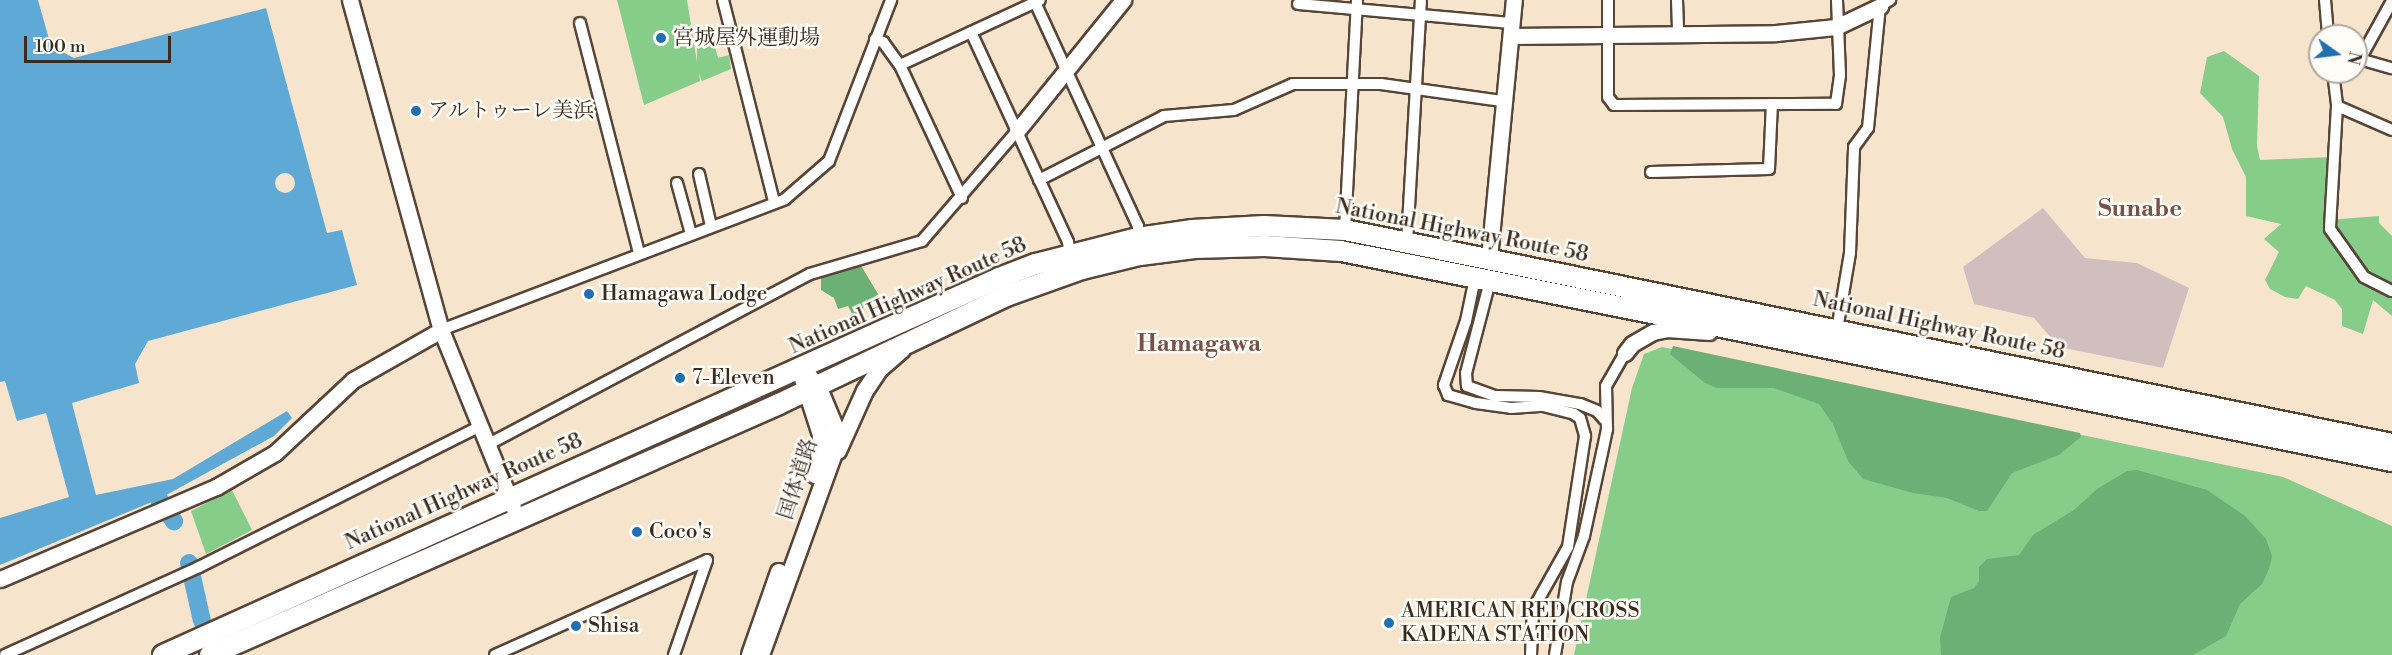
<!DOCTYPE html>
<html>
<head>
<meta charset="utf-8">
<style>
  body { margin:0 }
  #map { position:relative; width:2392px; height:655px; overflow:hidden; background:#f7e4cd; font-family:"Libre Bodoni","Noto Serif JP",serif }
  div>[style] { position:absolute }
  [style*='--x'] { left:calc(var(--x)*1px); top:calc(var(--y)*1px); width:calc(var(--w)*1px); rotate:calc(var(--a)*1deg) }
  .industrial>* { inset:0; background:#d1bfbf }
  .green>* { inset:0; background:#85cd89 }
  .forest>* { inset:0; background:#6cb075 }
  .water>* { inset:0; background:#5ea9d6 }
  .pier>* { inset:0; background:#f7e4cd }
  .round { border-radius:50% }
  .river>* { height:18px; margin:-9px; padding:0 9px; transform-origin:9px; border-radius:9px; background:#5ea9d6 }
  .roads { filter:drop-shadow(2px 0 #574638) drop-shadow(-2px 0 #574638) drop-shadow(0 2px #574638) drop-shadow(0 -2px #574638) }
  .street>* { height:10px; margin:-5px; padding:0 5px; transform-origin:5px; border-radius:5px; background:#fff }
  .secondary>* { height:15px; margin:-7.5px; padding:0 7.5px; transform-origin:7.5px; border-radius:7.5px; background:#fff }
  .primary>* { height:16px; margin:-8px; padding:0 8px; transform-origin:8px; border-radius:8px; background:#fff }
  .highway>* { height:20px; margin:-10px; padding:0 10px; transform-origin:10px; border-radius:10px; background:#fff }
  .dots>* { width:16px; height:16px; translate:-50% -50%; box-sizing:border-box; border:3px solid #fdfcf7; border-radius:50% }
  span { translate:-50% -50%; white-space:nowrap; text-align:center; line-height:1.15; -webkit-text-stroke:5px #fdfcf7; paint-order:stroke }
  .poi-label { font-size:21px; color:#3b2a1e }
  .left { translate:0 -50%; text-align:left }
  .street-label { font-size:21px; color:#3b2a1e }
  .quarter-label { font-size:24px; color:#785249; font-weight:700 }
  .north { position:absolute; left:2308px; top:24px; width:60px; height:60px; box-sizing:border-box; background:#fdfcf7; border:2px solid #afa8a0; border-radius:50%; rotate:104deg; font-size:16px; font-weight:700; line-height:24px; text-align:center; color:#3b2a1e }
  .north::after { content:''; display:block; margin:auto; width:21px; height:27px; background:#1f6fb2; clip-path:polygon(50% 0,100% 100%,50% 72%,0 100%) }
  .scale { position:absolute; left:24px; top:36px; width:147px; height:27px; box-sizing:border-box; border:3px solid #3b2a1e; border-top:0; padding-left:8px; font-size:18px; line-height:21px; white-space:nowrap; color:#3b2a1e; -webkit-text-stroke:4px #fdfcf7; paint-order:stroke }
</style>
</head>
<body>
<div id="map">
  <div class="industrial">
    <i style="clip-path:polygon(2043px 208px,2085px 258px,2137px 263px,2189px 288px,2163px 368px,2059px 347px,2034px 318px,1974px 304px,1963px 267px)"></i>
  </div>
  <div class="green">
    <i style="clip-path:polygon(617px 0,687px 0,700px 81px,644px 105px)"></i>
    <i style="clip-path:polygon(711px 33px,718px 58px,729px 55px,731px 69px,702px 81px,697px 70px,697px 39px)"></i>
    <i style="clip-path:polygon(2224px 51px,2259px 76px,2257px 146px,2260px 160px,2331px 157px,2328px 220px,2379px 216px,2379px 223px,2392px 236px,2392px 316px,2373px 300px,2363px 334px,2342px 326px,2342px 309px,2335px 300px,2306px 286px,2298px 299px,2285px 297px,2270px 289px,2265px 280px,2279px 252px,2264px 239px,2281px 224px,2246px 216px,2246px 177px,2232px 149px,2223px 117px,2200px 93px,2207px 57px)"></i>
    <i style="clip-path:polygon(1662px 347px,2283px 477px,2392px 526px,2392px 655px,1574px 655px,1632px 388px,1644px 354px)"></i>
    <i style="clip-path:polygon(232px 490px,252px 530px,206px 554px,191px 511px)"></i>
  </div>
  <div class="forest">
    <i style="clip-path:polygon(860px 264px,878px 294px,854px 317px,848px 306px,838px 309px,834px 298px,821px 290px,821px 277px)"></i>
    <i style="clip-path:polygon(1673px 346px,2080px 433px,2081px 437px,2059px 455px,2012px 473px,1987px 511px,1979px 511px,1947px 498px,1913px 493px,1863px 479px,1848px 461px,1833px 424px,1819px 404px,1774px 388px,1717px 388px,1705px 383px,1670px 354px)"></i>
    <i style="clip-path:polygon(2137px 470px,2207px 490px,2245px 516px,2266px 539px,2272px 556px,2269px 569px,2262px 584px,2240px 604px,2226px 636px,2193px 655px,1941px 655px,1940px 638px,1951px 597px,1974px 588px,1979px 581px,1979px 567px,1987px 559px,2019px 555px,2033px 535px,2074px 510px,2097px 489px,2127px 471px)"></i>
  </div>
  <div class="water">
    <i style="clip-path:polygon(0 0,38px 0,51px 46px,74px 58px,266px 8px,327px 233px,342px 230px,357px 285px,148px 341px,135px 364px,139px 383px,72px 403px,96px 495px,173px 479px,287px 411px,292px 418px,274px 436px,159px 499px,0 565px,0 518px,69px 497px,46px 413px,17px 421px,5px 381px,0 382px)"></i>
  </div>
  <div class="pier">
    <i class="round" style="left:275px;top:173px;width:20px;height:20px"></i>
  </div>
  <div class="river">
    <i style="--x:159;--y:499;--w:27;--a:56"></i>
    <i style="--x:189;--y:563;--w:59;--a:77.4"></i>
  </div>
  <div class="roads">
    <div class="street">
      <i style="--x:723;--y:0;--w:208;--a:75.8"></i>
      <i style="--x:1034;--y:0;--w:249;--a:65.3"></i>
      <i style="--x:1138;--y:226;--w:12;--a:90"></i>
      <i style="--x:1608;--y:0;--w:97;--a:90"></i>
      <i style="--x:1608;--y:97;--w:10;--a:53"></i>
      <i style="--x:1614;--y:105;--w:222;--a:-0.3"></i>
      <i style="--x:1836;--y:104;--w:29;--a:-82"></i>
      <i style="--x:1840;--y:75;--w:75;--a:-92.3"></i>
      <i style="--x:1677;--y:0;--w:34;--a:88"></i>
      <i style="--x:2325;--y:0;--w:36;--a:85"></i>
      <i style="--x:1298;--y:4;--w:214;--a:5.1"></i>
      <i style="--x:580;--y:23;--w:237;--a:75.6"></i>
      <i style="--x:971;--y:32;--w:231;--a:65.2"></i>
      <i style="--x:1068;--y:242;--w:13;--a:81"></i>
      <i style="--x:875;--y:39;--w:9;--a:21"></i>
      <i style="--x:883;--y:42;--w:29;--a:54"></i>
      <i style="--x:2356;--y:58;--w:37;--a:16"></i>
      <i style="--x:2360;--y:59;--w:66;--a:-61.1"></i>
      <i style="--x:2333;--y:72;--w:34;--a:83"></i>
      <i style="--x:2337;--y:106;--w:123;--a:93.3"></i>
      <i style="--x:2330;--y:229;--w:59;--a:54.7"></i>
      <i style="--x:2364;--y:277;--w:31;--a:27"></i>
      <i style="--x:2337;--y:106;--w:60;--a:23.6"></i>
      <i style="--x:1651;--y:172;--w:118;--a:-1.5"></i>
      <i style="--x:1769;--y:169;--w:65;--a:-87.4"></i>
      <i style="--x:699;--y:174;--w:53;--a:77"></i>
      <i style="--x:1039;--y:180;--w:140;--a:-27.1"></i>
      <i style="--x:1164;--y:116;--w:70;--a:-4.9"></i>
      <i style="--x:1234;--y:110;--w:64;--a:-23.8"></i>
      <i style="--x:1293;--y:84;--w:88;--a:0"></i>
      <i style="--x:1381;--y:84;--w:122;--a:8"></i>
      <i style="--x:677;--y:183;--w:53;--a:74.6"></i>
      <i style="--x:962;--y:198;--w:147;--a:-115"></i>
      <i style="--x:900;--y:65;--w:154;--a:-24.9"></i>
      <i style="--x:1345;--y:230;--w:230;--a:-87"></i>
      <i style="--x:1407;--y:242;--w:242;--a:-86.7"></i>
      <i style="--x:1475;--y:278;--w:44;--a:101.8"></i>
      <i style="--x:1466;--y:321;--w:68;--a:109"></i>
      <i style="--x:1444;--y:385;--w:11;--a:68"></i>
      <i style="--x:1448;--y:395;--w:29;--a:16"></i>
      <i style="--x:1476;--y:403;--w:35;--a:8"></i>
      <i style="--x:1511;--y:408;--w:32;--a:-4"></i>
      <i style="--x:1543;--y:406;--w:32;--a:14"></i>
      <i style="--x:1574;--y:414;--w:7;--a:34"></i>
      <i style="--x:1580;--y:418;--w:19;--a:74"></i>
      <i style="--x:1585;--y:436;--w:112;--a:98.7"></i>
      <i style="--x:1568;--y:547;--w:71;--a:119.4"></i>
      <i style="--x:1533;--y:609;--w:46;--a:92.5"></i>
      <i style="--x:1490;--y:281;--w:95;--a:104.6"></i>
      <i style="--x:1466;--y:373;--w:13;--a:86"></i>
      <i style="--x:1467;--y:386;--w:30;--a:20"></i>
      <i style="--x:1495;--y:396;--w:44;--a:1.3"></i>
      <i style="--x:1539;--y:397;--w:42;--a:9.7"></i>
      <i style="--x:1580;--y:404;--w:18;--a:22"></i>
      <i style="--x:1597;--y:411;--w:11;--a:49"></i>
      <i style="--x:441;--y:330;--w:368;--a:-20.8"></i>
      <i style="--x:785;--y:199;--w:58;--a:-40.8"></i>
      <i style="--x:829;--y:161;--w:173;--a:-68.9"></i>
      <i style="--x:1837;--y:330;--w:78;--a:-80.4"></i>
      <i style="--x:1850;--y:253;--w:106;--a:-87.8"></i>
      <i style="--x:1854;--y:147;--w:24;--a:-54"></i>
      <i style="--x:1868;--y:128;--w:123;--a:-84.4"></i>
      <i style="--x:1880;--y:6;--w:12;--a:-31"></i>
      <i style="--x:487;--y:445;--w:365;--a:-27.9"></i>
      <i style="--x:810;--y:274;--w:117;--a:-16.4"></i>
      <i style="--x:922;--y:241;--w:145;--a:-49.2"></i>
      <i style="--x:5;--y:655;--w:213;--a:-24.4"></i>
      <i style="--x:199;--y:567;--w:313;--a:-26.6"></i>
      <i style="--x:495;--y:655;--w:232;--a:-24.1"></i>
      <i style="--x:707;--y:560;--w:101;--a:109.2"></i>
      <i style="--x:1555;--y:655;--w:74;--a:-80.7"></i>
      <i style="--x:1567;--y:582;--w:49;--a:-69.7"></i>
      <i style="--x:1584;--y:536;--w:85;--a:-77.8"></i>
      <i style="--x:1602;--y:453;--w:25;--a:-78"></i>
      <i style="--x:1607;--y:429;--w:43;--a:-91.3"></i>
      <i style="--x:1606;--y:386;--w:38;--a:-60"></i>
    </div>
    <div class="secondary">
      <i style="--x:350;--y:0;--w:342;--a:74.6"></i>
      <i style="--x:441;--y:330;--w:191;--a:67.9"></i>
      <i style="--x:1511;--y:36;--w:265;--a:-0.6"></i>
      <i style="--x:1776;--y:33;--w:60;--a:-5.7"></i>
      <i style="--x:1836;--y:27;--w:49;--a:-25.5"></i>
      <i style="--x:1017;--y:131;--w:169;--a:-51"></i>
      <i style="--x:1489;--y:258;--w:259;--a:-84.5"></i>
      <i style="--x:1625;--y:353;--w:11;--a:-52"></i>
      <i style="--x:1632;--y:344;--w:24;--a:-30"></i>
      <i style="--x:1653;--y:332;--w:14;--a:-12"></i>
      <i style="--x:1667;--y:329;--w:42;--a:4.1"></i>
      <i style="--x:0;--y:579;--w:235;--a:-23.1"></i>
      <i style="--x:216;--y:487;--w:68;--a:-30"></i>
      <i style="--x:275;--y:453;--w:107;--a:-43.1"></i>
      <i style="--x:353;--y:380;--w:101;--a:-29.6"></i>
    </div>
    <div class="primary">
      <i style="--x:803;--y:379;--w:59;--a:72.2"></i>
      <i style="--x:821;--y:435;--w:22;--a:90"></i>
      <i style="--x:821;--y:457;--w:19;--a:108"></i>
      <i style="--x:838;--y:451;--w:66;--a:-65.8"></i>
      <i style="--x:865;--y:391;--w:27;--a:-56"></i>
      <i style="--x:880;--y:369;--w:29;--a:-41"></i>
      <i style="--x:750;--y:655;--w:88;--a:-70.7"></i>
      <i style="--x:761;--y:655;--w:215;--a:-70.1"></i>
      <i style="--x:834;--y:453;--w:26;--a:-88"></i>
      <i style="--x:835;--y:427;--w:44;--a:-112.5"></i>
      <i style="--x:818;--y:386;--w:23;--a:-133"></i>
    </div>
    <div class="highway">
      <i style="--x:163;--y:655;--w:917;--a:-24.27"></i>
      <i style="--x:999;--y:278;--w:40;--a:-21"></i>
      <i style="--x:1036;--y:264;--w:105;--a:-14.3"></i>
      <i style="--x:1138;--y:238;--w:55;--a:-8.4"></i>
      <i style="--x:1192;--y:230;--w:72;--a:-3.2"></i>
      <i style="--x:1264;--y:226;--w:81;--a:2.8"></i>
      <i style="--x:1345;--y:230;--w:1069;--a:11.55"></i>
      <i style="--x:210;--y:655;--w:622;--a:-23.8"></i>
      <i style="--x:779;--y:404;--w:251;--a:-25.4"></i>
      <i style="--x:1006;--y:296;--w:81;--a:-19.6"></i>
      <i style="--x:1082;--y:269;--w:60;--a:-13.6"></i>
      <i style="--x:1140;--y:255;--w:55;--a:-7.3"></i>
      <i style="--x:1195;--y:248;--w:70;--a:-1.6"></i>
      <i style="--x:1265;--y:246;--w:76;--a:3.8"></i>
      <i style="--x:1341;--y:251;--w:1072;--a:11.3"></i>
    </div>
  </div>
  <div class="dots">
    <i style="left:661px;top:38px;background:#1f6fb2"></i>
    <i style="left:416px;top:111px;background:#1f6fb2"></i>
    <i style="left:589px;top:294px;background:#1f6fb2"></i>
    <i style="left:680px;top:378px;background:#1f6fb2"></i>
    <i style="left:637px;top:532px;background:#1f6fb2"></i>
    <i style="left:1389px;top:623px;background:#1f6fb2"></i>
    <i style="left:576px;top:626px;background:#1f6fb2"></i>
  </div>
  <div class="poi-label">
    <span class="left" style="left:673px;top:38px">宮城屋外運動場</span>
    <span class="left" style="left:428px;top:111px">アルトゥーレ美浜</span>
    <span class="left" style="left:601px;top:294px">Hamagawa Lodge</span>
    <span class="left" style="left:692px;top:378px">7-Eleven</span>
    <span class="left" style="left:649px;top:532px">Coco's</span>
    <span class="left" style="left:1401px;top:623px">AMERICAN RED CROSS<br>KADENA STATION</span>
    <span class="left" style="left:588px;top:626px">Shisa</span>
  </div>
  <div class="street-label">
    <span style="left:1462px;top:231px;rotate:11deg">National Highway Route 58</span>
    <span style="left:908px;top:296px;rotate:-24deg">National Highway Route 58</span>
    <span style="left:1939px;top:326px;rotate:12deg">National Highway Route 58</span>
    <span style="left:798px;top:479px;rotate:-72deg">国体道路</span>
    <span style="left:464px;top:492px;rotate:-24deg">National Highway Route 58</span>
  </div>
  <div class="quarter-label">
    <span style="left:2140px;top:210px">Sunabe</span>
    <span style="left:1199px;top:345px">Hamagawa</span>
  </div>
  <div class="north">N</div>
  <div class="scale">100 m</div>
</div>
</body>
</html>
